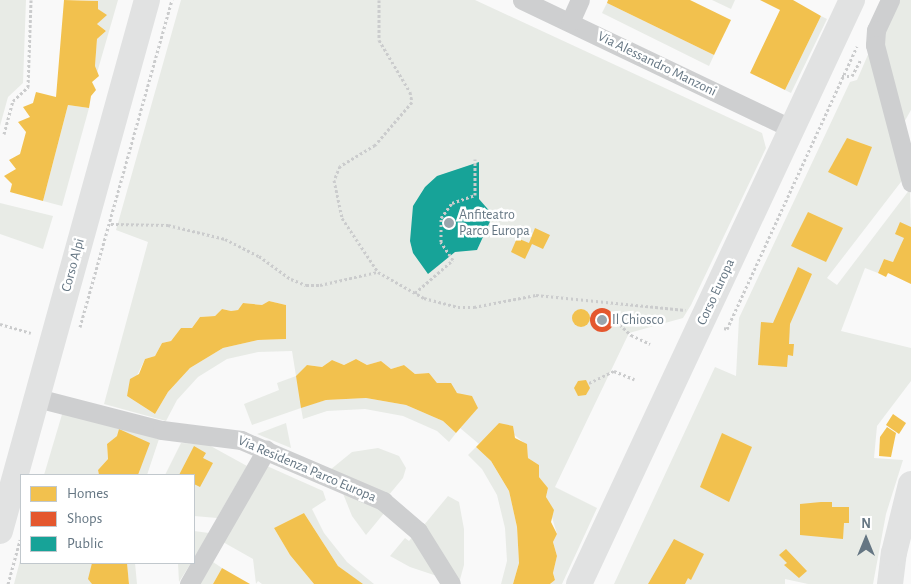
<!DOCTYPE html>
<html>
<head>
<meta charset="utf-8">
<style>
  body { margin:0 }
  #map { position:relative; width:911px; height:584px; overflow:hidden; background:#f9f9f9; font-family:"Alegreya Sans",sans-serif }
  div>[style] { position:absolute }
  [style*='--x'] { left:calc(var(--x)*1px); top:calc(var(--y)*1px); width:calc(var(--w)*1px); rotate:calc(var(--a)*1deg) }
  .green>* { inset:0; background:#e8ebe6 }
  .homes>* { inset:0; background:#f2c14e }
  .round { border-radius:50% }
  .shops>* { inset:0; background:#e4572e }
  .public>* { inset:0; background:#17a398 }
  .path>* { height:3px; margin-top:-1.5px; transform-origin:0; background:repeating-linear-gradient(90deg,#cbcccd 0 2.5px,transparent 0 5px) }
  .street>* { height:19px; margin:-9.5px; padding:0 9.5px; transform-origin:9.5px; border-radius:9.5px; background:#cecfd0 }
  .secondary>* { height:26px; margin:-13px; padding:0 13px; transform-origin:13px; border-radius:13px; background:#e1e2e2 }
  .dots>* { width:14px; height:14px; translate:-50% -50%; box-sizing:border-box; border:2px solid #fff; border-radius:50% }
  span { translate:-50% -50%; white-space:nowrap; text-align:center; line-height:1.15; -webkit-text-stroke:5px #fff; paint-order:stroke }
  .street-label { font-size:14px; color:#657683 }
  .poi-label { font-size:14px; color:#657683 }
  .left { translate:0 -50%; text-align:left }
  .legend { position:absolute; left:20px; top:474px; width:175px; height:90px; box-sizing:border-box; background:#fff; border:1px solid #c1c8cd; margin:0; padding:6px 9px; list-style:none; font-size:15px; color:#657683 }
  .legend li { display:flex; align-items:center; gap:10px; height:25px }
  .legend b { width:25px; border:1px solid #c1c8cd }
  .north { position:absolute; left:841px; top:514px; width:50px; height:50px; -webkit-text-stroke:4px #fff; paint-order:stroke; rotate:0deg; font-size:14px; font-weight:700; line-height:20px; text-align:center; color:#657683 }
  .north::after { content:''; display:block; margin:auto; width:18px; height:22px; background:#657683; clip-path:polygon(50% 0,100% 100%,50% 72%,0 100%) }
</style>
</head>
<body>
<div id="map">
  <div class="green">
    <i style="clip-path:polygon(0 0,26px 0,23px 83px,8px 97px,0 126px)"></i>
    <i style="clip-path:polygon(80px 0,118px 0,97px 73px,95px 66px,97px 39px,106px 31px,97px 24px,106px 15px,98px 9px,98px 1px)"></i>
    <i style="clip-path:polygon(evenodd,181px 0,475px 0,762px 133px,766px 148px,691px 305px,683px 318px,629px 333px,555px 487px,597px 508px,562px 584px,550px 584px,555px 580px,553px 573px,557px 556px,553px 542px,557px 534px,546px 497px,548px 488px,539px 477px,539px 465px,528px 458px,527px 445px,499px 423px,479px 444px,460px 428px,477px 409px,472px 397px,464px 396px,437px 383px,429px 373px,415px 374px,404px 365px,391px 369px,381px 361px,367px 365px,356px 359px,344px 365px,332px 360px,322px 367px,307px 365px,301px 407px,326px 400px,366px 398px,406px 405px,443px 421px,456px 433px,449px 442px,437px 431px,403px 416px,365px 409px,327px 411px,303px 419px,301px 408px,252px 425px,244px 404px,279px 390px,277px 383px,296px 376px,292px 351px,258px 352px,227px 359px,198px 377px,177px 400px,166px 421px,104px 404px,148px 242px,116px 230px,181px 0,269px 301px,286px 305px,286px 339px,258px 340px,223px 348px,190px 368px,168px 392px,155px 414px,127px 396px,145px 359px,155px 356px,162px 343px,171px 341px,181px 328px,192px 328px,200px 317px,215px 316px,222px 309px,231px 311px,238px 310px,243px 303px,262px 305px,269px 301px)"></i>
    <i style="clip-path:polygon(712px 0,735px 0,731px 9px)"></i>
    <i style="clip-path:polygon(898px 0,911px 0,911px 110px,902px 126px,882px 51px,883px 35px)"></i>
    <i style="clip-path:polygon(607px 3px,714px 55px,709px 66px,602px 13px)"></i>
    <i style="clip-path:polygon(821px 16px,827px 19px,791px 93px,785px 90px)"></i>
    <i style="clip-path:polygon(870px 50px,904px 178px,827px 278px,837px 285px,910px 189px,911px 227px,893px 262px,884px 259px,878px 273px,865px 268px,841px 331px,911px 348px,911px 381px,877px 426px,874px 458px,903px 460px,886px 514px,873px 584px,808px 584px,785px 579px,785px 584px,614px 584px,715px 367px,736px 376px,739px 318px,850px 82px,857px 80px)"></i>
    <i style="clip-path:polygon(68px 105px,89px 108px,62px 206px,43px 201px)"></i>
    <i style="clip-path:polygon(0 203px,53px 216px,43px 249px,0 234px)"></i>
    <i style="clip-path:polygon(63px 411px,159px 439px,147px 475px,138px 475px,140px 470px,117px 436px,107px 444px,108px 459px,98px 470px,99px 475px,44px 475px)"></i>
    <i style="clip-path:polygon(286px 423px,291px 448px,257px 434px)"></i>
    <i style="clip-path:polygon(181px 443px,207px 444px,247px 466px,217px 518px,194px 516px,194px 475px,165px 475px)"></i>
    <i style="clip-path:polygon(476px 447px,491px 461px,509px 491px,517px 527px,519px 563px,513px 584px,501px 584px,507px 561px,505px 528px,497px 495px,482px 469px,468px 455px)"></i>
    <i style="clip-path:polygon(378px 448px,399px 456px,406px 468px,403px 478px,388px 496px,330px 470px,352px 452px)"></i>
    <i style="clip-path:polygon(267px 466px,323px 491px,326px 500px,312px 509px,324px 533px,347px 562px,374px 584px,362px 584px,338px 566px,304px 513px,274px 528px,290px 555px,314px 584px,262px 584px,258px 581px,256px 584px,253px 559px,223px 542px)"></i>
    <i style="clip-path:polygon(342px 491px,385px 512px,366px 535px,352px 516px)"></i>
    <i style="clip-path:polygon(448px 496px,459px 502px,464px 529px,464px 565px,459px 583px,424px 525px)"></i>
    <i style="clip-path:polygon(194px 531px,209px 533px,194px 558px)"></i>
    <i style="clip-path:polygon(413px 536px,437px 576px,410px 567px,390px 556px,405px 538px,409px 541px)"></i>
    <i style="clip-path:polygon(21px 557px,21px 563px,92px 563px,92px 584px,14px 584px)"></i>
    <i style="clip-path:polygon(213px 562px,222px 568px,213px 584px,200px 584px)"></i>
    <i style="clip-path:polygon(127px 563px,135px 563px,137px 584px,129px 584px)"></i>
    <i style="clip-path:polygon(178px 563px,191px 563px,179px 582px)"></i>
  </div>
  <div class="homes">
    <i style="clip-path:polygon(64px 0,98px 1px,98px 9px,107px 15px,97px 24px,106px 31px,97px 39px,95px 66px,99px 76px,92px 82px,96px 90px,91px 96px,89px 108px,68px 105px,43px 201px,10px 192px,12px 184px,4px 176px,16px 169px,9px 160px,20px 154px,26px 132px,18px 122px,30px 117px,23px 107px,33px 103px,36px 92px,56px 97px)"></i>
    <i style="clip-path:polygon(608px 0,690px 0,731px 20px,714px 55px,607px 3px)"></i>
    <i style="clip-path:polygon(760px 0,793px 0,821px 16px,785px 90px,750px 73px,780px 10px)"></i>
    <i style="clip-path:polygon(847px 138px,872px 147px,857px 186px,828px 172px)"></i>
    <i style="clip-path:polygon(808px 212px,843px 228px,826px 262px,791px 246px)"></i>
    <i style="clip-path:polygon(900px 222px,911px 227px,911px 284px,888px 273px,886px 277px,878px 273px,884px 259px,893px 262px,904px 238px,895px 234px)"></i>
    <i style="clip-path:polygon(535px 228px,550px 235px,543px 249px,532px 244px,525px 259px,511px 252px,517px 238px,529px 243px)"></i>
    <i style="clip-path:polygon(798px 267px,812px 274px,790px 324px,789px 344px,794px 344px,793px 356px,788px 355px,787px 367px,758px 365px,761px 322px,773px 323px)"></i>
    <i style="clip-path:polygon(269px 301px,286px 305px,286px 339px,258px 340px,223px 348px,190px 368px,168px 392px,155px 414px,127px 396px,130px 379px,139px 374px,145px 359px,155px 356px,162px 343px,171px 341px,181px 328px,192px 328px,200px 317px,215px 316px,222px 309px,231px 311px,238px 310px,243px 303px,262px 305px)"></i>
    <i class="round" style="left:572px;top:309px;width:18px;height:18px"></i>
    <i style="clip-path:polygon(356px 359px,367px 365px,381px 361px,391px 369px,404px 365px,415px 374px,429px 373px,437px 383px,451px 383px,457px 393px,472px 396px,478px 408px,456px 433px,443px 421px,406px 405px,366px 398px,326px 400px,301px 408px,296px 376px,307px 365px,322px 367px,332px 360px,344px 365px)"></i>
    <i style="clip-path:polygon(586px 380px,590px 388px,586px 395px,578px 396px,574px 388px,578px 381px)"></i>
    <i style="clip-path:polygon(893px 414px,906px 423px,899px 434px,886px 425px)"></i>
    <i style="clip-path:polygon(499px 423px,513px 426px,515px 438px,527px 444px,528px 458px,539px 465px,539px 477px,548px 488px,546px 497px,554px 510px,551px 522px,557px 534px,553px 542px,557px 556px,553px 573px,555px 580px,550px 584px,513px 584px,519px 563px,517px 527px,509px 491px,491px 461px,476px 447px)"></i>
    <i style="clip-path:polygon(887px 427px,896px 433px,891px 457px,879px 456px,880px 437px)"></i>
    <i style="clip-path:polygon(119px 429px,150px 443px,138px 475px,99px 475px,98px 470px,108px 459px,107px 444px,117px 436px)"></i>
    <i style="clip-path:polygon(722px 433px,752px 447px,729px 502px,700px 487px)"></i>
    <i style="clip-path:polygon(194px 446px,206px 453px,203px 458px,213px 463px,200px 487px,194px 484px,194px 475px,179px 475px)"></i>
    <i style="clip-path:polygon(821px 502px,832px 502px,832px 507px,849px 507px,849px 523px,844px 523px,843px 539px,800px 535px,800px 504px)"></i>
    <i style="clip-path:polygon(304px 513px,338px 566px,363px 584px,314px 584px,290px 555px,274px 528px)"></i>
    <i style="clip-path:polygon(674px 539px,704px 554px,691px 580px,688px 578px,685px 584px,648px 584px)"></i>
    <i style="clip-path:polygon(786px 549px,807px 571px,799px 578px,784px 565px,787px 563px,779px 555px)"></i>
    <i style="clip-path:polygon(92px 563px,127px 563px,129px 584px,92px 584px,88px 579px)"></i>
    <i style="clip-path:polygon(222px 568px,250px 584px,213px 584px)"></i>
  </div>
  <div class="shops">
    <i class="round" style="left:590px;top:308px;width:24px;height:24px"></i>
  </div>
  <div class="public">
    <i style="clip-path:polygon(479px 162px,479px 199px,493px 215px,477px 250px,455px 252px,428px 274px,413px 253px,410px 241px,413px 206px,425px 187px,437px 176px)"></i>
  </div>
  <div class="path">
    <i style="--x:379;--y:0;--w:40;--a:90"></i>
    <i style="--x:379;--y:40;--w:61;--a:59.2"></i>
    <i style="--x:410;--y:92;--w:10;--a:79"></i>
    <i style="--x:412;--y:102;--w:57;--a:130.7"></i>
    <i style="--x:375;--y:145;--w:41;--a:149"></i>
    <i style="--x:340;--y:166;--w:15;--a:113"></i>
    <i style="--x:334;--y:180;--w:39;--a:78"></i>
    <i style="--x:342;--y:218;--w:65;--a:56.3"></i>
    <i style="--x:378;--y:272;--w:53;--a:29.5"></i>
    <i style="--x:424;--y:298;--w:35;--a:15"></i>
    <i style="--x:458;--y:307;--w:16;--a:0"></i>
    <i style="--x:474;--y:307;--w:63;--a:-11"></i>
    <i style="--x:536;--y:295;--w:150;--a:5.7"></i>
    <i style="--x:842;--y:76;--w:10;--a:0"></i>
    <i style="--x:852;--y:76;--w:19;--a:-62"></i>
    <i style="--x:4;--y:134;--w:34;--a:-75"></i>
    <i style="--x:13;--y:101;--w:21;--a:-43"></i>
    <i style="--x:28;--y:87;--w:87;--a:-88"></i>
    <i style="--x:111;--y:224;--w:57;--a:1"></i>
    <i style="--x:168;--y:225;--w:59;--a:13.8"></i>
    <i style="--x:225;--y:239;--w:38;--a:27"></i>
    <i style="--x:259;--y:256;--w:39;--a:36"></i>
    <i style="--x:291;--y:279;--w:16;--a:22"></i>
    <i style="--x:306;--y:285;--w:14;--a:0"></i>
    <i style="--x:320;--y:285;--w:58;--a:-12.8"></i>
    <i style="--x:415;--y:293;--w:50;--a:-41"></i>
    <i style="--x:453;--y:260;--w:22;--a:-124"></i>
    <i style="--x:441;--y:242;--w:24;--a:-90"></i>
    <i style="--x:441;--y:218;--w:19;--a:-54"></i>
    <i style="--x:452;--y:203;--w:24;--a:-19"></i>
    <i style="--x:475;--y:195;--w:36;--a:-90"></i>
    <i style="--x:616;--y:321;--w:21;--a:43"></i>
    <i style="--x:631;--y:335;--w:21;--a:25"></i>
    <i style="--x:0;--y:324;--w:32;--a:16"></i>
    <i style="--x:80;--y:327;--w:340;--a:-74.3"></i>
    <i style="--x:724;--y:328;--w:3;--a:18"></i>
    <i style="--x:727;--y:329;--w:311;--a:-65.3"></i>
    <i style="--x:589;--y:383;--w:28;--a:-26"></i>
    <i style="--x:614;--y:371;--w:22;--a:22"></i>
    <i style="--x:8;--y:584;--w:46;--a:-74.7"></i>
  </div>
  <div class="street">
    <i style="--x:522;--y:0;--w:299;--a:25.5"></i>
    <i style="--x:890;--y:0;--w:33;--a:115"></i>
    <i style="--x:876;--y:30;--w:15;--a:94"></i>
    <i style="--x:875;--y:45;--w:142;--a:75.3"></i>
    <i style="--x:570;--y:22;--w:24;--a:-66"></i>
    <i style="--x:37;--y:398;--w:129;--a:14.4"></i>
    <i style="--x:162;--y:430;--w:80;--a:7.2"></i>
    <i style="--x:241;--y:440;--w:155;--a:23.2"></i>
    <i style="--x:383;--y:501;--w:46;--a:40.6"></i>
    <i style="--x:418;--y:531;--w:62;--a:58.1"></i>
    <i style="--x:189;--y:584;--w:155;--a:-60.1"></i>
  </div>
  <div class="secondary">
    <i style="--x:0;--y:531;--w:551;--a:-74.53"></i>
    <i style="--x:579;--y:584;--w:645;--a:-64.95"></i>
    <i style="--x:890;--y:584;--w:31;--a:-83"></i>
    <i style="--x:894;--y:553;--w:71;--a:-76.2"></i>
  </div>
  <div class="dots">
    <i style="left:449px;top:223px;background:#99a4ac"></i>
    <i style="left:602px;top:320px;background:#99a4ac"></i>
  </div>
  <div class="street-label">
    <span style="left:657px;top:64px;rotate:26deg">Via Alessandro Manzoni</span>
    <span style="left:73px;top:265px;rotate:-75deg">Corso Alpi</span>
    <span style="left:716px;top:292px;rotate:-65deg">Corso Europa</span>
    <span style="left:307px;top:469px;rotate:23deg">Via Residenza Parco Europa</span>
  </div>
  <div class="poi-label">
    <span class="left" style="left:459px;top:223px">Anfiteatro<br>Parco Europa</span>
    <span class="left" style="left:612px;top:320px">Il Chiosco</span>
  </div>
  <ul class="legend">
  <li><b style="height:14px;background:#f2c14e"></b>Homes</li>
  <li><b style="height:14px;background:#e4572e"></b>Shops</li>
  <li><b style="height:14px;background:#17a398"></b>Public</li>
  </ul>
  <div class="north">N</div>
</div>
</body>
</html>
